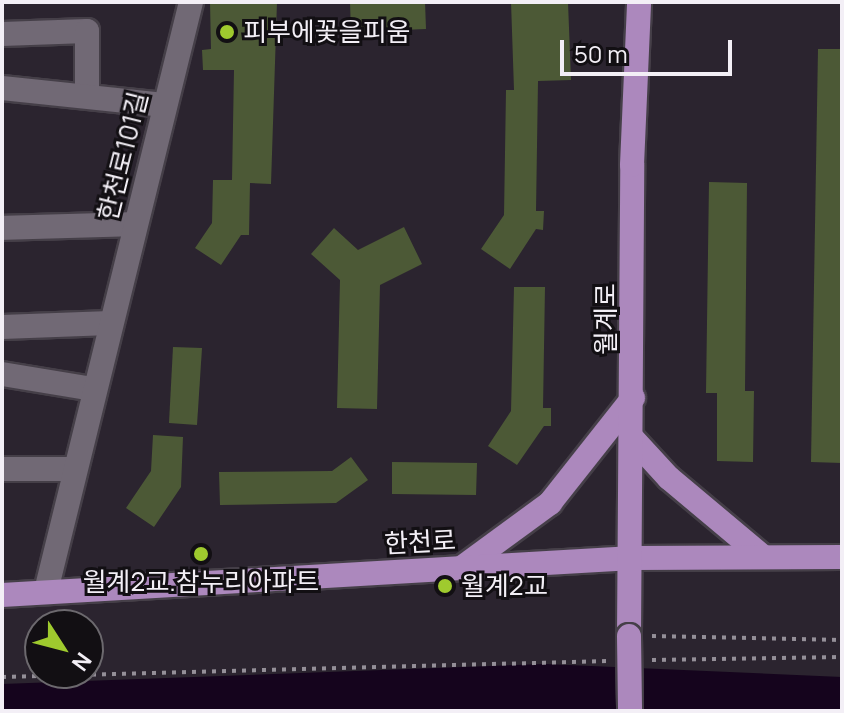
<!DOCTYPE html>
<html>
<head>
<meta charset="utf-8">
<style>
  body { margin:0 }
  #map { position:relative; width:844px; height:713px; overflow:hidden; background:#2b242f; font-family:Manrope,"Noto Sans KR",sans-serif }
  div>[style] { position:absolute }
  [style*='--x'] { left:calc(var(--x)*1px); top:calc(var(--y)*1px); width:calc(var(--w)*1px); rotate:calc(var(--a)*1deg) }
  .water>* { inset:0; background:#15041d }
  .building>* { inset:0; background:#4c5936 }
  .path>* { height:4px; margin-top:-2px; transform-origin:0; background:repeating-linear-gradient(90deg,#948f98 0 4px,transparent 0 10px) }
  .roads { filter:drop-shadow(2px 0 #453f48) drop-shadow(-2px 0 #453f48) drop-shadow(0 2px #453f48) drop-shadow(0 -2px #453f48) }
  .minor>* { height:24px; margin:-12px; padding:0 12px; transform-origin:12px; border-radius:12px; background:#716975 }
  .major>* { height:24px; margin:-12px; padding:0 12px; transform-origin:12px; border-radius:12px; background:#ac88bd }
  .bridges { filter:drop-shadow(2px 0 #453f48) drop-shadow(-2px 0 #453f48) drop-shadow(0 2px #453f48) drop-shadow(0 -2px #453f48) }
  .major-bridge>* { height:24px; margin:-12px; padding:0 12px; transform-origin:12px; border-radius:12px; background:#ac88bd }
  .dots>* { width:22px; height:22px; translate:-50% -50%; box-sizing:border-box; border:4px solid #120f13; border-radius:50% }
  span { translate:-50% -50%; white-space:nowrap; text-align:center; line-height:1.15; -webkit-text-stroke:6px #120f13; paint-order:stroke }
  .poi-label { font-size:26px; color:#f3eff6 }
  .left { translate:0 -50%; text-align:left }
  .street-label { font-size:26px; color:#f3eff6 }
  .frame { position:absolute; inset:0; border:4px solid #f3eff6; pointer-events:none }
  .north { position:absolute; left:24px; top:609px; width:80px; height:80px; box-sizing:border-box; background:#120f13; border:2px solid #6c696e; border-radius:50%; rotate:126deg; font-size:22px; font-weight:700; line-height:32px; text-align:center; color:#f3eff6 }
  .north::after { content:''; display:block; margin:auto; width:28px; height:36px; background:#9fca2e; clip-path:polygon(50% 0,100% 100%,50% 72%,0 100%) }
  .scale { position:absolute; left:560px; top:40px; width:172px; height:36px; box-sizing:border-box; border:4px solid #f3eff6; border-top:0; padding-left:10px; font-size:24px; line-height:28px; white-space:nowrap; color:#f3eff6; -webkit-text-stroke:6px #120f13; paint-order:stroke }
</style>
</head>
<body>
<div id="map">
  <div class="water">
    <i style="clip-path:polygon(545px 664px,842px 677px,842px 709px,2px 711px,2px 684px)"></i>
  </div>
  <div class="building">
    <i style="clip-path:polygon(210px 2px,277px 2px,271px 184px,250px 183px,249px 235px,241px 235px,221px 265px,195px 248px,212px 223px,213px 180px,232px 180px,234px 70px,203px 70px,202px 50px,211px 49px)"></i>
    <i style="clip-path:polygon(350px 2px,425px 2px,426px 29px,351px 32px)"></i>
    <i style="clip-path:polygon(511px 2px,568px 2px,571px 80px,538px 81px,536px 211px,544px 211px,543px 230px,536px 229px,510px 269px,481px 249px,504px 215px,506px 90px,514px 90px)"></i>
    <i style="clip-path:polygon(818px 49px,842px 49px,842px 463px,811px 462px)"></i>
    <i style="clip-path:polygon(709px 182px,747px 183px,745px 391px,754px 391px,753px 462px,717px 461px,717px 393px,706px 393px)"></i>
    <i style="clip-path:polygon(404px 227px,422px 264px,380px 285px,377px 409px,337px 408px,340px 280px,311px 254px,334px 228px,358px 250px)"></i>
    <i style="clip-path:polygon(514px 287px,545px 287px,543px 408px,551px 408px,551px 426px,544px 426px,517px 465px,488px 446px,511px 411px)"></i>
    <i style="clip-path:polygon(173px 347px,202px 348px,197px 425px,169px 423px)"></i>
    <i style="clip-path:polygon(153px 435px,183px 437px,181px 487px,154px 527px,126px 508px,151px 471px)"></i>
    <i style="clip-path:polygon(351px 457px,368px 480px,336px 503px,220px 505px,219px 472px,332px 471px)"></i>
    <i style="clip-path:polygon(392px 462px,477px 463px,476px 495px,392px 494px)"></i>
  </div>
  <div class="path">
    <i style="--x:652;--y:636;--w:190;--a:1.2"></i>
    <i style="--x:652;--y:660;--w:190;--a:-0.9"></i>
    <i style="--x:2;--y:677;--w:606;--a:-1.51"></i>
  </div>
  <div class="roads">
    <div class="minor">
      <i style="--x:2;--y:34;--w:85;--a:-2"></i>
      <i style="--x:87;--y:31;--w:63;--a:90"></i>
      <i style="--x:2;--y:88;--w:163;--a:6"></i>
      <i style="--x:2;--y:228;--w:133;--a:-1.7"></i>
      <i style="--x:2;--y:327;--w:108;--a:-2.1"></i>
      <i style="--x:2;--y:374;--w:92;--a:9.4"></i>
      <i style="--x:2;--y:469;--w:72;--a:0"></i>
      <i style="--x:46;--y:591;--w:607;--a:-76.17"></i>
    </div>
    <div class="major">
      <i style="--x:634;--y:440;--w:52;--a:47.4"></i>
      <i style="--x:669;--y:478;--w:123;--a:40"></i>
      <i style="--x:464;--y:566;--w:107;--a:-36.2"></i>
      <i style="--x:550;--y:503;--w:134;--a:-51.7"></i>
      <i style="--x:2;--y:595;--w:632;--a:-3.36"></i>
      <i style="--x:633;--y:558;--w:209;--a:-0.3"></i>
      <i style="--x:629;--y:636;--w:471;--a:-89.6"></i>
      <i style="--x:632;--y:165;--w:163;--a:-87.5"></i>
    </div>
  </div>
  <div class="bridges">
    <div class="major-bridge">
      <i style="--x:629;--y:636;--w:75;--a:89.2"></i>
    </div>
  </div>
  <div class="dots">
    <i style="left:227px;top:32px;background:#9fca2e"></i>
    <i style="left:201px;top:554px;background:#9fca2e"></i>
    <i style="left:445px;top:586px;background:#9fca2e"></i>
  </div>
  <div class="poi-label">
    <span class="left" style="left:243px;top:32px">피부에꽃을피움</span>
    <span style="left:201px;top:582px">월계2교.참누리아파트</span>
    <span class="left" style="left:461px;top:586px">월계2교</span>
  </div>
  <div class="street-label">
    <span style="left:123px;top:156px;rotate:-76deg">한천로101길</span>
    <span style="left:606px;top:319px;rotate:-90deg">월계로</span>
    <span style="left:420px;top:542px;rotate:-3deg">한천로</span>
  </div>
  <div class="frame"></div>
  <div class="north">N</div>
  <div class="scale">50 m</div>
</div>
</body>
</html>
